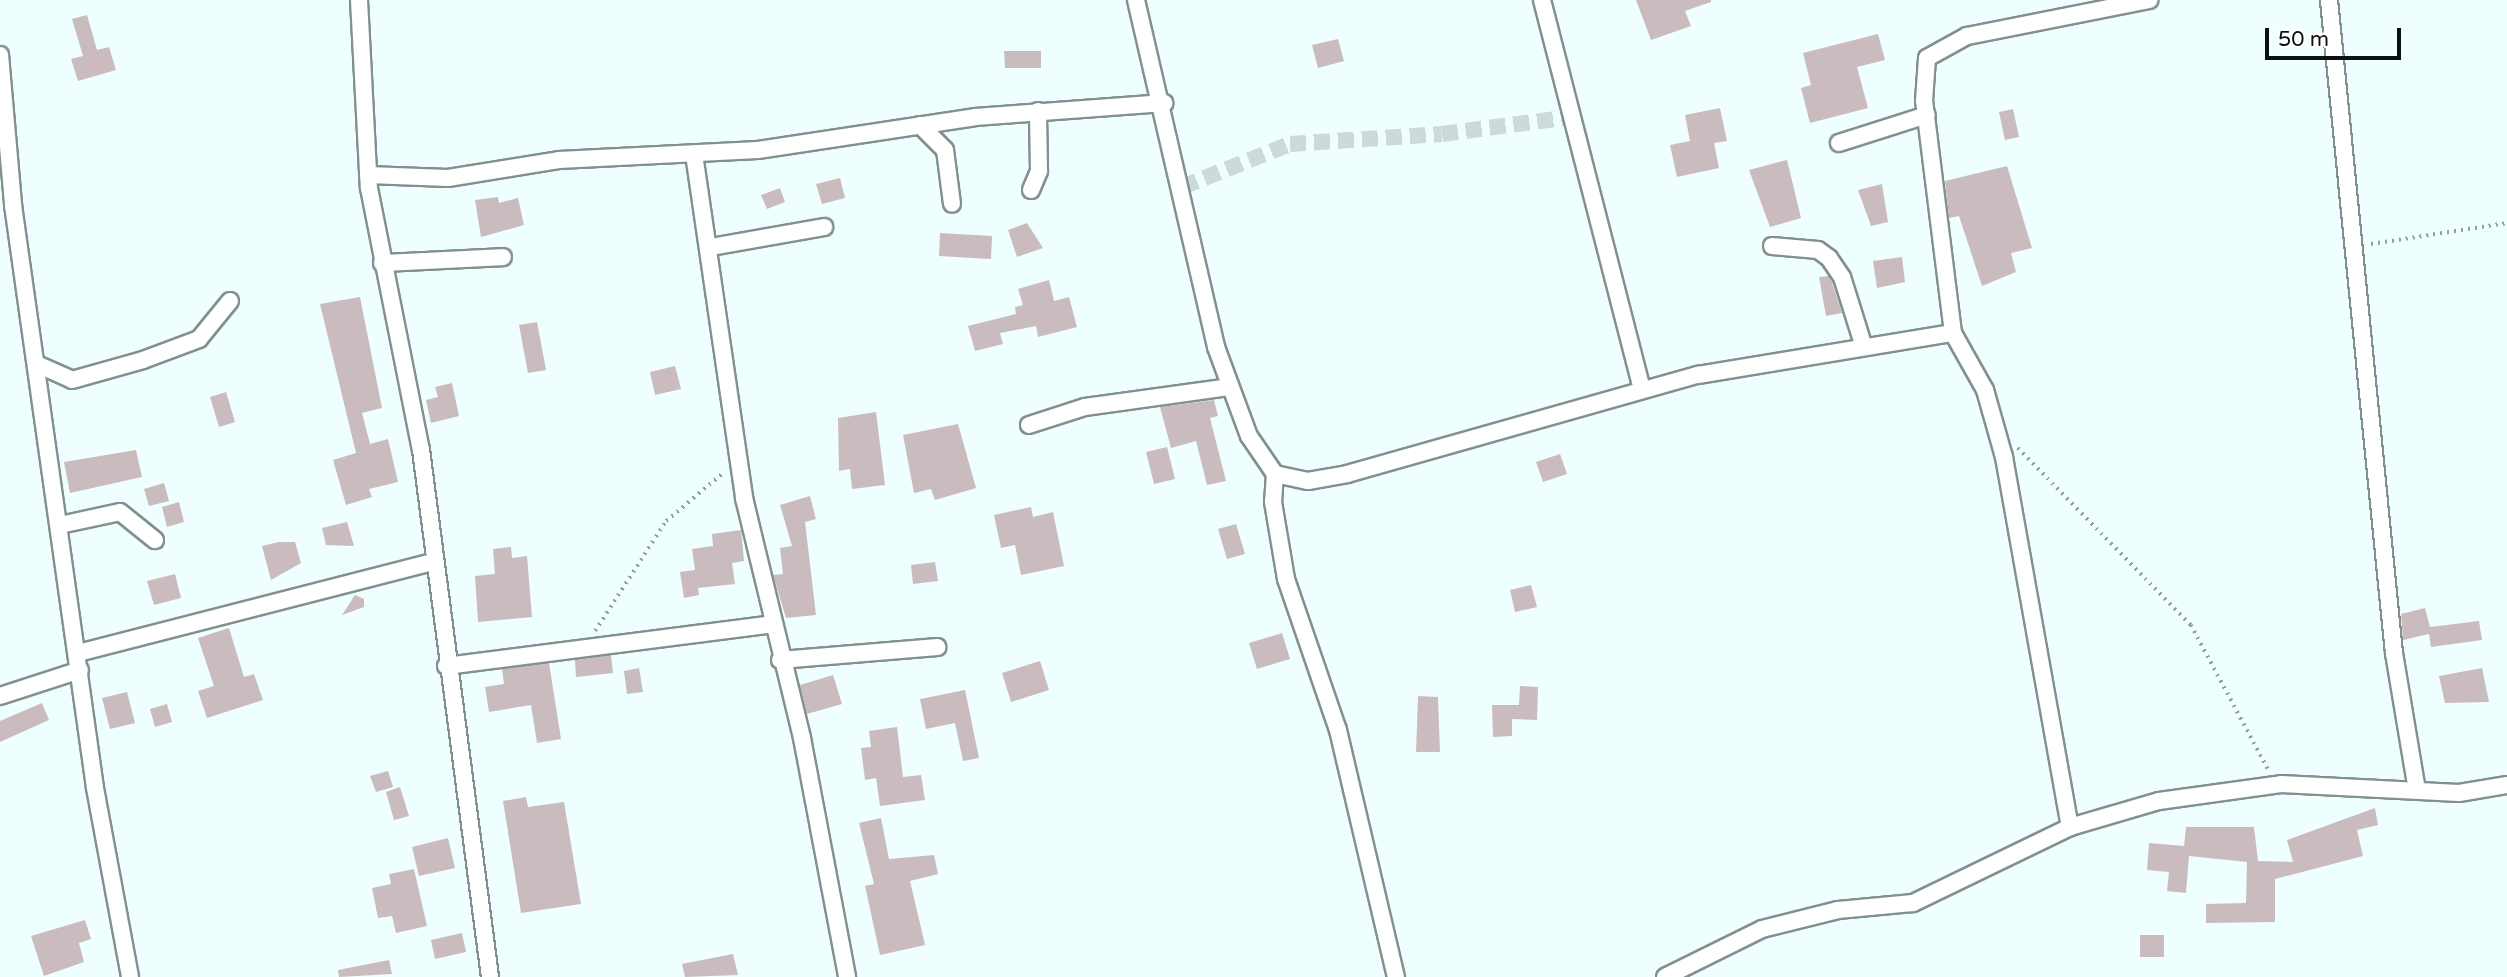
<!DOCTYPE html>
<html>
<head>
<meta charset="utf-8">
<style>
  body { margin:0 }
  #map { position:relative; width:2507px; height:977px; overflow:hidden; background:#effefe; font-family:"Varela Round",sans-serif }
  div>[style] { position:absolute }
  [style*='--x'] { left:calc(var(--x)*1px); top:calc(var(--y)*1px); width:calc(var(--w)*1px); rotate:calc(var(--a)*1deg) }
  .building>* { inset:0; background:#cabcbe }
  .street-tunnel>* { height:16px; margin-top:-8px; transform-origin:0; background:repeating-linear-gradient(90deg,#cddada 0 16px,transparent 0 24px) }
  .path>* { height:3.5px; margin-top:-1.75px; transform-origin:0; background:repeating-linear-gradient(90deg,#939e9f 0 2px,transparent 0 7px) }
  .roads { filter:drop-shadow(2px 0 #829090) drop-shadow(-2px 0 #829090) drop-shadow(0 2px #829090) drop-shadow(0 -2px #829090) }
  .street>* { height:16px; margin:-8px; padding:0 8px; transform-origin:8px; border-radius:8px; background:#fff }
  span { translate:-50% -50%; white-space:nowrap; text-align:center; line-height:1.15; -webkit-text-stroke:6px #fff; paint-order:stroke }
  .scale { position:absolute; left:2265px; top:28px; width:136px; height:32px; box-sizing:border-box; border:4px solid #0a0f10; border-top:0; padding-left:9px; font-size:21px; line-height:24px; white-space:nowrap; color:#0a0f10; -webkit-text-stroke:5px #fff; paint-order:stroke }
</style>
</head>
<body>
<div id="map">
  <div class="building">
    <i style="clip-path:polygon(1636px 0,1711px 0,1711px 2px,1685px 11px,1691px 26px,1651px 40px)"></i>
    <i style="clip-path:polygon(87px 15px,97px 50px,109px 47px,116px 70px,78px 81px,71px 59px,83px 56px,72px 19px)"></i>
    <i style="clip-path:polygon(1878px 34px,1885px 60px,1857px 67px,1868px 108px,1810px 123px,1801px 88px,1811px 85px,1803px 53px)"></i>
    <i style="clip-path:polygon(1338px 39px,1344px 61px,1318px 68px,1312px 45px)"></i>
    <i style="clip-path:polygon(1004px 51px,1041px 51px,1041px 68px,1005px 68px)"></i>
    <i style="clip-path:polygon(1720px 108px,1727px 141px,1714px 143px,1719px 168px,1677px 177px,1670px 145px,1690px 141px,1685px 115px)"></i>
    <i style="clip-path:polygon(2013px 109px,2019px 137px,2005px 140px,1999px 112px)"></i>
    <i style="clip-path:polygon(1787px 160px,1801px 218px,1770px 227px,1749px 170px)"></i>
    <i style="clip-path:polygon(2007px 166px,2032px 248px,2011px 253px,2016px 272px,1982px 286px,1959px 216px,1949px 218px,1945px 181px)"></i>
    <i style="clip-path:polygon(840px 178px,845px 198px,822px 204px,816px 184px)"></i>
    <i style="clip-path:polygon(1882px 184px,1888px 222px,1871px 226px,1858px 190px)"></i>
    <i style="clip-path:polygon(780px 188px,785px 202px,767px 209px,761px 195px)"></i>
    <i style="clip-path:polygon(498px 197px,499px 203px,518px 198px,524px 225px,481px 237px,475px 200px)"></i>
    <i style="clip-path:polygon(1027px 223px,1043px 248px,1017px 257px,1008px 230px)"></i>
    <i style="clip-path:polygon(940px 233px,992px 236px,991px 259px,939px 256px)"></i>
    <i style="clip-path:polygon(1902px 257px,1905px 282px,1877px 288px,1873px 261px)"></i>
    <i style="clip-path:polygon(1829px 276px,1832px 282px,1842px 313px,1826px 316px,1819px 277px)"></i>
    <i style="clip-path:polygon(1049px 280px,1054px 301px,1069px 297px,1077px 327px,1038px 337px,1036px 326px,1000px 333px,1003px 344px,975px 351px,968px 326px,1016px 314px,1015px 307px,1023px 305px,1018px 289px)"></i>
    <i style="clip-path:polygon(360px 297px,382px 408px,362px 413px,370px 444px,388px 439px,398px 482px,369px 489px,372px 497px,346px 505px,333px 460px,356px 453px,320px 304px)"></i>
    <i style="clip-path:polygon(537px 322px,546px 370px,528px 373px,519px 325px)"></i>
    <i style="clip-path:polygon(675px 366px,681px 389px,655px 395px,650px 372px)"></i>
    <i style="clip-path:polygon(452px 383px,459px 416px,431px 423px,426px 400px,438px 397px,435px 387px)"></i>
    <i style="clip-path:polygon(226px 392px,235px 422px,219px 427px,210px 397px)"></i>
    <i style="clip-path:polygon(1214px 400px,1218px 416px,1210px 418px,1226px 481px,1207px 485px,1196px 441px,1171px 448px,1160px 407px)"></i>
    <i style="clip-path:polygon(876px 412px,885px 485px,852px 489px,850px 469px,839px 471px,838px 418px)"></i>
    <i style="clip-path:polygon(958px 424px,976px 488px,935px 500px,931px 489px,914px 493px,903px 435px)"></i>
    <i style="clip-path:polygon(1167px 447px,1175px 479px,1154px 484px,1146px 452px)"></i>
    <i style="clip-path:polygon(136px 450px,142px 477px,70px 493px,64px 462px)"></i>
    <i style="clip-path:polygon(1560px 454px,1567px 474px,1543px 482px,1536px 462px)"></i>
    <i style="clip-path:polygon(164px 483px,169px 501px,149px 506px,144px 489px)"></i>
    <i style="clip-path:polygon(810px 496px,816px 519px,805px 522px,816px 615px,786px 618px,773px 575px,783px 574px,780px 548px,792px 546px,780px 505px)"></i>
    <i style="clip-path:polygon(179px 502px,184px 522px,167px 527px,162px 507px)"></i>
    <i style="clip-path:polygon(1031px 507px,1033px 517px,1053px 512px,1064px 566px,1021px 575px,1015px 545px,1001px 548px,994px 515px)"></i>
    <i style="clip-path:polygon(347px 522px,354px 546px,326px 545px,322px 528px)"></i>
    <i style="clip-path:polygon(1236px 524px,1245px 554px,1227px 559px,1218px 529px)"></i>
    <i style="clip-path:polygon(741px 530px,744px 561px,732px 563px,735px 584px,698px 588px,699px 595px,684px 598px,680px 572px,695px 570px,692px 549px,713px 546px,712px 534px)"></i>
    <i style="clip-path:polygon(279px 542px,295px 542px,301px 563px,271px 580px,262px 546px)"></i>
    <i style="clip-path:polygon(511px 547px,512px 558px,527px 556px,532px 617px,478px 622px,475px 576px,495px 574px,493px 549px)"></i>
    <i style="clip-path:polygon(935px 562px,938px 581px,913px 584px,911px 565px)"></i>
    <i style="clip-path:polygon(175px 574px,181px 598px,154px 605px,147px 581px)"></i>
    <i style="clip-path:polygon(1531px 585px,1537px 607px,1515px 612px,1510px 590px)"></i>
    <i style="clip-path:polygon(355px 595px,364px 599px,364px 607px,342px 615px)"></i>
    <i style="clip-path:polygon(2425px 608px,2430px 627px,2479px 621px,2482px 640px,2431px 647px,2429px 634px,2403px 640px,2401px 614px)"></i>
    <i style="clip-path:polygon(229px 628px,244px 677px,254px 674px,263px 700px,207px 718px,198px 691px,214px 686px,198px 638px)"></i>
    <i style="clip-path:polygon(1282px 633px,1290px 659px,1257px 669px,1249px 643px)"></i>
    <i style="clip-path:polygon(611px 655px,613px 673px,576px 677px,575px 660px)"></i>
    <i style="clip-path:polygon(1040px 661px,1049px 690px,1011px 702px,1002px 673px)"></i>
    <i style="clip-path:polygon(549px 663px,561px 739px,537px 743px,531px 705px,489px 712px,485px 687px,504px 684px,502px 669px)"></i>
    <i style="clip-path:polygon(639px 668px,643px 692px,627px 694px,624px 671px)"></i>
    <i style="clip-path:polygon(2482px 668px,2489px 702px,2445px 703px,2439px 676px)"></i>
    <i style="clip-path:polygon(833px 675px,842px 704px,807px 714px,800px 685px)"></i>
    <i style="clip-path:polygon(1520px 686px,1538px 687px,1537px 720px,1512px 719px,1512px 736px,1493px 737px,1492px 705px,1519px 705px)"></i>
    <i style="clip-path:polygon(965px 690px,979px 758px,963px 761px,955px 723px,926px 729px,920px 699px)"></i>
    <i style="clip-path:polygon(127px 692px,135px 723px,110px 729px,102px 698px)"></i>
    <i style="clip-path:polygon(1418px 696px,1438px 697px,1440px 752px,1416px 752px)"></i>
    <i style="clip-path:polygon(42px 703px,49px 720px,0 742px,0 721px)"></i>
    <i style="clip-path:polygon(167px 704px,172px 722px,155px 727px,150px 709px)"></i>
    <i style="clip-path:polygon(897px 727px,903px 777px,921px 775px,925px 800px,880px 806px,876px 778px,865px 780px,861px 748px,871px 747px,869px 731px)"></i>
    <i style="clip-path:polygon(388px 771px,393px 787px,376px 792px,370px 776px)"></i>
    <i style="clip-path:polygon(400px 787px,409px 816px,394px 820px,386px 792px)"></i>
    <i style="clip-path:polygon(526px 797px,528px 807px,564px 802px,581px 904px,521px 913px,503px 801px)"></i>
    <i style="clip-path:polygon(2375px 808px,2378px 825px,2357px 830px,2363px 856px,2275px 879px,2275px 922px,2206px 923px,2206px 904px,2246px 903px,2247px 862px,2189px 856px,2186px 893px,2167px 891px,2169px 872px,2147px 870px,2149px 843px,2184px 846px,2186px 827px,2254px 827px,2258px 861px,2293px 862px,2287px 840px)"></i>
    <i style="clip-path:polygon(881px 818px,889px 859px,934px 855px,938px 874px,910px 881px,925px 945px,880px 955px,865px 886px,874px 884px,859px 823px)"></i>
    <i style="clip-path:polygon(448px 838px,455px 868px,419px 876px,412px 847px)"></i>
    <i style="clip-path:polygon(414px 869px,427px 926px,396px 933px,392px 916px,378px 918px,372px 888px,391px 884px,389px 874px)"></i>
    <i style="clip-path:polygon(85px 920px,91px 939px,79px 943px,84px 962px,44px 976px,31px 936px)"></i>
    <i style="clip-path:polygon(462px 933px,466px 952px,435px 959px,431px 940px)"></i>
    <i style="clip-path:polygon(2140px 935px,2164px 935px,2164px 957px,2140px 957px)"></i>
    <i style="clip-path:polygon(733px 954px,738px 975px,685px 977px,682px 964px)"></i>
    <i style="clip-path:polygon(389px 960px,392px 974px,339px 977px,338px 970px)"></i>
  </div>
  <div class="street-tunnel">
    <i style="--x:1182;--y:187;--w:116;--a:-21.7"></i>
    <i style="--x:1290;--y:144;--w:152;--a:-3.8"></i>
    <i style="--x:1442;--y:134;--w:130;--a:-7.5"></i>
  </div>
  <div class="path">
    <i style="--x:2371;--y:244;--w:138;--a:-8.8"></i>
    <i style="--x:2018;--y:448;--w:248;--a:45.7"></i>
    <i style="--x:2191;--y:625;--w:163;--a:61.9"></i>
    <i style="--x:595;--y:631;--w:131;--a:-57.2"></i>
    <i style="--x:666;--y:521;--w:75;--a:-40.1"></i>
  </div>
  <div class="roads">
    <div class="street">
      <i style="--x:359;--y:0;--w:188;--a:87"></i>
      <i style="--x:369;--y:188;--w:267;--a:78.8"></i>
      <i style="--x:421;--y:450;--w:531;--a:82.54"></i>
      <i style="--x:1136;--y:0;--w:356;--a:77"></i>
      <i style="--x:1216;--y:347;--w:95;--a:69.7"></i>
      <i style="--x:1249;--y:436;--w:46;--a:55.6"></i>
      <i style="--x:1275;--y:474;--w:34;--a:12"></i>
      <i style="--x:1308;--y:481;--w:40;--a:-10"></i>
      <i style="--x:1347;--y:474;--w:365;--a:-15.8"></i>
      <i style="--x:1698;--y:375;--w:258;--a:-9.4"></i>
      <i style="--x:1953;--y:333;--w:65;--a:60.7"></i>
      <i style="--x:1985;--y:390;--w:70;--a:74.2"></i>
      <i style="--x:2004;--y:457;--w:376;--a:79.9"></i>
      <i style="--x:1542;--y:0;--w:402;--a:75.6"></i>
      <i style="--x:2329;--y:0;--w:656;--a:84.32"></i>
      <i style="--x:2394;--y:653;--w:139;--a:80.5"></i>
      <i style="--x:0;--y:55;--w:151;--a:85"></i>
      <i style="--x:13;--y:205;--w:589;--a:81.99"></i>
      <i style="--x:95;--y:788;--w:192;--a:79.5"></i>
      <i style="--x:920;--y:125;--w:35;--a:45"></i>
      <i style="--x:945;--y:150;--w:54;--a:82.6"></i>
      <i style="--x:1839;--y:143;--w:92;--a:-17.7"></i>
      <i style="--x:694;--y:154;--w:348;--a:81.7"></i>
      <i style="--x:744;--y:498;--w:247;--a:76.4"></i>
      <i style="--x:802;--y:738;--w:243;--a:79.3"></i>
      <i style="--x:368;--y:175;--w:80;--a:2.1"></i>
      <i style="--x:448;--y:178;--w:112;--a:-9.2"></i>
      <i style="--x:559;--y:160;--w:199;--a:-2.9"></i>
      <i style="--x:758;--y:150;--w:219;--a:-8.6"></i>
      <i style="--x:975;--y:117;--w:190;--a:-4.2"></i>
      <i style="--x:1031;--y:190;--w:21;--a:-67"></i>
      <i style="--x:1039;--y:171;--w:60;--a:-91"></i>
      <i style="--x:1772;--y:246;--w:46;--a:5"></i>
      <i style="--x:1818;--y:250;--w:14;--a:36"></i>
      <i style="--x:1829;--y:258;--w:23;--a:56"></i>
      <i style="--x:1842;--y:277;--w:70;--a:72.6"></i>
      <i style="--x:711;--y:247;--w:115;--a:-10"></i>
      <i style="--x:382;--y:263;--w:121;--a:-2.8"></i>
      <i style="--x:1953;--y:333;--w:234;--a:-97.1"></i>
      <i style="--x:1924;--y:101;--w:43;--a:-86"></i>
      <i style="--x:1927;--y:58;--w:46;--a:-28.8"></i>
      <i style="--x:1967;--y:36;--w:186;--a:-11.2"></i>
      <i style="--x:39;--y:365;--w:36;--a:24"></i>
      <i style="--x:72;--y:380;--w:74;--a:-15.7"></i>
      <i style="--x:143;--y:360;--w:60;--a:-20.6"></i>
      <i style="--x:199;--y:339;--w:49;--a:-50.8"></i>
      <i style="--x:1029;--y:425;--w:59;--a:-17.8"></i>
      <i style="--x:1085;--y:407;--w:145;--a:-7.9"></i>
      <i style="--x:1275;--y:474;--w:28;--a:94"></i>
      <i style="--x:1273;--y:502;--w:78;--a:80.4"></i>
      <i style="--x:1286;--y:579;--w:160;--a:71"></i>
      <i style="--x:1338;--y:730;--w:254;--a:76.8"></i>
      <i style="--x:60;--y:525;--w:61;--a:-12.2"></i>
      <i style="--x:120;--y:512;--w:45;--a:38.7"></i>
      <i style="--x:78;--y:653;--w:366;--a:-14.4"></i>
      <i style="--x:780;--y:660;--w:158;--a:-4.7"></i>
      <i style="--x:446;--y:666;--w:329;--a:-7.3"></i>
      <i style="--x:0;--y:696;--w:84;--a:-18"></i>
      <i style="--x:1665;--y:977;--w:108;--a:-26.3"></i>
      <i style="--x:1762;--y:929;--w:78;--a:-14"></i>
      <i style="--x:1838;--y:910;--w:75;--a:-5.3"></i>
      <i style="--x:1913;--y:903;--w:174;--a:-25.8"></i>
      <i style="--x:2070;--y:827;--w:93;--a:-16.3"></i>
      <i style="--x:2159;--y:801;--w:123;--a:-7.9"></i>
      <i style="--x:2281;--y:784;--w:178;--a:2.9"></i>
      <i style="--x:2459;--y:793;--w:49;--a:-9.5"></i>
    </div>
  </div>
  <div class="scale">50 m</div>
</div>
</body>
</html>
